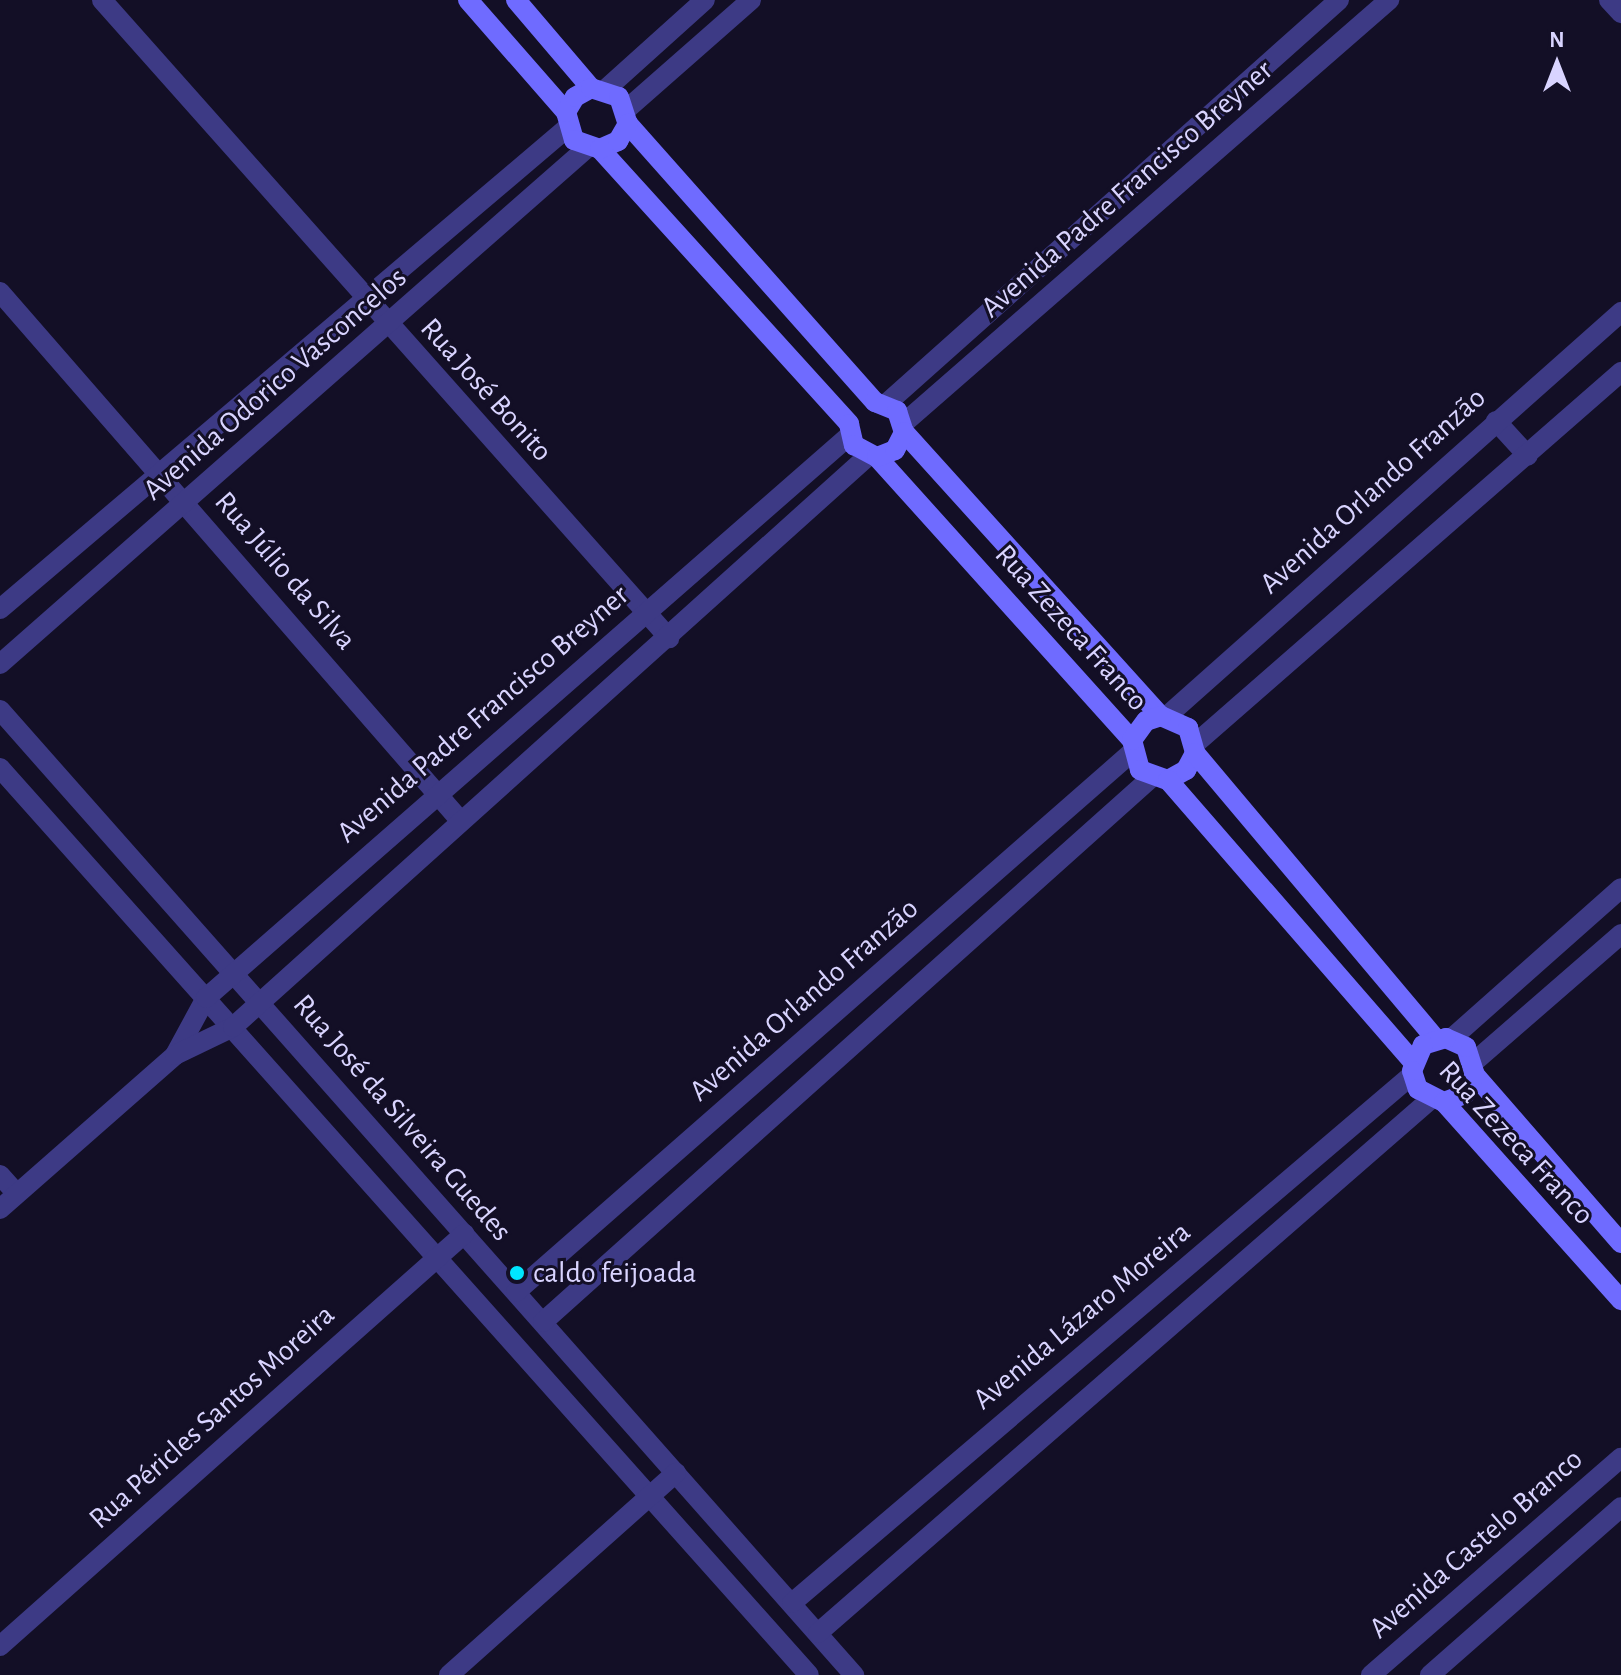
<!DOCTYPE html>
<html>
<head>
<meta charset="utf-8">
<style>
  body { margin:0 }
  #map { position:relative; width:1621px; height:1675px; overflow:hidden; background:#130f26; font-family:"Alegreya Sans",sans-serif }
  div>[style] { position:absolute }
  [style*='--x'] { left:calc(var(--x)*1px); top:calc(var(--y)*1px); width:calc(var(--w)*1px); rotate:calc(var(--a)*1deg) }
  .street>* { height:20px; margin:-10px; padding:0 10px; transform-origin:10px; border-radius:10px; background:#3d3a85 }
  .secondary>* { height:20px; margin:-10px; padding:0 10px; transform-origin:10px; border-radius:10px; background:#6f6bff }
  .dots>* { width:22px; height:22px; translate:-50% -50%; box-sizing:border-box; border:4px solid #130f26; border-radius:50% }
  span { translate:-50% -50%; white-space:nowrap; text-align:center; line-height:1.15; -webkit-text-stroke:6px #130f26; paint-order:stroke }
  .street-label { font-size:30px; color:#d9d4ff }
  .poi-label { font-size:30px; color:#d9d4ff }
  .left { translate:0 -50%; text-align:left }
  .north { position:absolute; left:1517px; top:24px; width:80px; height:80px; -webkit-text-stroke:6px #130f26; paint-order:stroke; rotate:0deg; font-size:22px; font-weight:700; line-height:32px; text-align:center; color:#d9d4ff }
  .north::after { content:''; display:block; margin:auto; width:28px; height:36px; background:#d9d4ff; clip-path:polygon(50% 0,100% 100%,50% 72%,0 100%) }
</style>
</head>
<body>
<div id="map">
  <div class="street">
    <i style="--x:102;--y:0;--w:854;--a:48.37"></i>
    <i style="--x:1609;--y:0;--w:18;--a:47"></i>
    <i style="--x:606;--y:89;--w:133;--a:-42"></i>
    <i style="--x:627;--y:109;--w:165;--a:-41.3"></i>
    <i style="--x:0;--y:292;--w:699;--a:48.95"></i>
    <i style="--x:886;--y:404;--w:607;--a:-41.73"></i>
    <i style="--x:1496;--y:421;--w:47;--a:47.6"></i>
    <i style="--x:904;--y:423;--w:644;--a:-41.09"></i>
    <i style="--x:0;--y:609;--w:744;--a:-40.31"></i>
    <i style="--x:0;--y:664;--w:782;--a:-41.32"></i>
    <i style="--x:0;--y:710;--w:1289;--a:48.49"></i>
    <i style="--x:1167;--y:716;--w:608;--a:-41.66"></i>
    <i style="--x:1195;--y:744;--w:566;--a:-41.13"></i>
    <i style="--x:0;--y:768;--w:1215;--a:48.27"></i>
    <i style="--x:1451;--y:1039;--w:227;--a:-41.6"></i>
    <i style="--x:175;--y:1055;--w:65;--a:-61.5"></i>
    <i style="--x:206;--y:998;--w:855;--a:-41.16"></i>
    <i style="--x:1474;--y:1062;--w:195;--a:-41"></i>
    <i style="--x:0;--y:1175;--w:25;--a:48"></i>
    <i style="--x:0;--y:1209;--w:233;--a:-41.3"></i>
    <i style="--x:175;--y:1055;--w:64;--a:-25.8"></i>
    <i style="--x:233;--y:1027;--w:854;--a:-41.96"></i>
    <i style="--x:516;--y:1292;--w:818;--a:-41.23"></i>
    <i style="--x:543;--y:1322;--w:816;--a:-41.82"></i>
    <i style="--x:792;--y:1603;--w:814;--a:-40.42"></i>
    <i style="--x:818;--y:1633;--w:813;--a:-41.06"></i>
    <i style="--x:0;--y:1646;--w:621;--a:-41.6"></i>
    <i style="--x:449;--y:1675;--w:304;--a:-41.7"></i>
    <i style="--x:1371;--y:1675;--w:331;--a:-41"></i>
    <i style="--x:1430;--y:1675;--w:254;--a:-41.3"></i>
  </div>
  <div class="secondary">
    <i style="--x:468;--y:0;--w:149;--a:48.8"></i>
    <i style="--x:566;--y:112;--w:29;--a:74"></i>
    <i style="--x:574;--y:140;--w:28;--a:19"></i>
    <i style="--x:600;--y:149;--w:371;--a:47.8"></i>
    <i style="--x:849;--y:424;--w:22;--a:77"></i>
    <i style="--x:854;--y:445;--w:26;--a:28"></i>
    <i style="--x:877;--y:457;--w:381;--a:48"></i>
    <i style="--x:1132;--y:740;--w:31;--a:75"></i>
    <i style="--x:1140;--y:770;--w:30;--a:20"></i>
    <i style="--x:1168;--y:780;--w:21;--a:-29"></i>
    <i style="--x:1186;--y:770;--w:19;--a:-62"></i>
    <i style="--x:516;--y:0;--w:116;--a:49.6"></i>
    <i style="--x:566;--y:112;--w:17;--a:-59"></i>
    <i style="--x:575;--y:97;--w:18;--a:-29"></i>
    <i style="--x:591;--y:88;--w:29;--a:18"></i>
    <i style="--x:619;--y:97;--w:28;--a:72"></i>
    <i style="--x:628;--y:124;--w:372;--a:48.4"></i>
    <i style="--x:875;--y:402;--w:24;--a:22"></i>
    <i style="--x:897;--y:411;--w:22;--a:72"></i>
    <i style="--x:904;--y:432;--w:383;--a:47.9"></i>
    <i style="--x:1161;--y:716;--w:30;--a:24"></i>
    <i style="--x:1188;--y:728;--w:26;--a:74"></i>
    <i style="--x:1195;--y:753;--w:374;--a:49.9"></i>
    <i style="--x:600;--y:149;--w:20;--a:-24"></i>
    <i style="--x:618;--y:141;--w:20;--a:-60"></i>
    <i style="--x:877;--y:457;--w:19;--a:-21"></i>
    <i style="--x:895;--y:450;--w:20;--a:-63"></i>
    <i style="--x:1132;--y:740;--w:24;--a:-54"></i>
    <i style="--x:1146;--y:721;--w:16;--a:-18"></i>
    <i style="--x:1168;--y:780;--w:374;--a:49"></i>
    <i style="--x:1444;--y:1102;--w:22;--a:-21"></i>
    <i style="--x:1465;--y:1094;--w:21;--a:-62"></i>
    <i style="--x:1621;--y:1243;--w:223;--a:-131"></i>
    <i style="--x:1475;--y:1075;--w:29;--a:-108"></i>
    <i style="--x:1466;--y:1047;--w:22;--a:-156"></i>
    <i style="--x:1446;--y:1038;--w:24;--a:163"></i>
    <i style="--x:1423;--y:1045;--w:28;--a:113"></i>
    <i style="--x:1412;--y:1071;--w:19;--a:72"></i>
    <i style="--x:1418;--y:1089;--w:29;--a:27"></i>
    <i style="--x:1444;--y:1102;--w:266;--a:48.2"></i>
  </div>
  <div class="dots">
    <i style="left:517px;top:1273px;background:#00e5ff"></i>
  </div>
  <div class="street-label">
    <span style="left:1127px;top:189px;rotate:-41deg">Avenida Padre Francisco Breyner</span>
    <span style="left:275px;top:384px;rotate:-41deg">Avenida Odorico Vasconcelos</span>
    <span style="left:486px;top:390px;rotate:48deg">Rua José Bonito</span>
    <span style="left:1373px;top:491px;rotate:-42deg">Avenida Orlando Franzão</span>
    <span style="left:285px;top:571px;rotate:49deg">Rua Júlio da Silva</span>
    <span style="left:1071px;top:628px;rotate:48deg">Rua Zezeca Franco</span>
    <span style="left:483px;top:714px;rotate:-41deg">Avenida Padre Francisco Breyner</span>
    <span style="left:804px;top:1000px;rotate:-41deg">Avenida Orlando Franzão</span>
    <span style="left:402px;top:1118px;rotate:49deg">Rua José da Silveira Guedes</span>
    <span style="left:1516px;top:1143px;rotate:47deg">Rua Zezeca Franco</span>
    <span style="left:1082px;top:1316px;rotate:-40deg">Avenida Lázaro Moreira</span>
    <span style="left:212px;top:1417px;rotate:-42deg">Rua Péricles Santos Moreira</span>
    <span style="left:1476px;top:1544px;rotate:-41deg">Avenida Castelo Branco</span>
  </div>
  <div class="poi-label">
    <span class="left" style="left:533px;top:1273px">caldo feijoada</span>
  </div>
  <div class="north">N</div>
</div>
</body>
</html>
